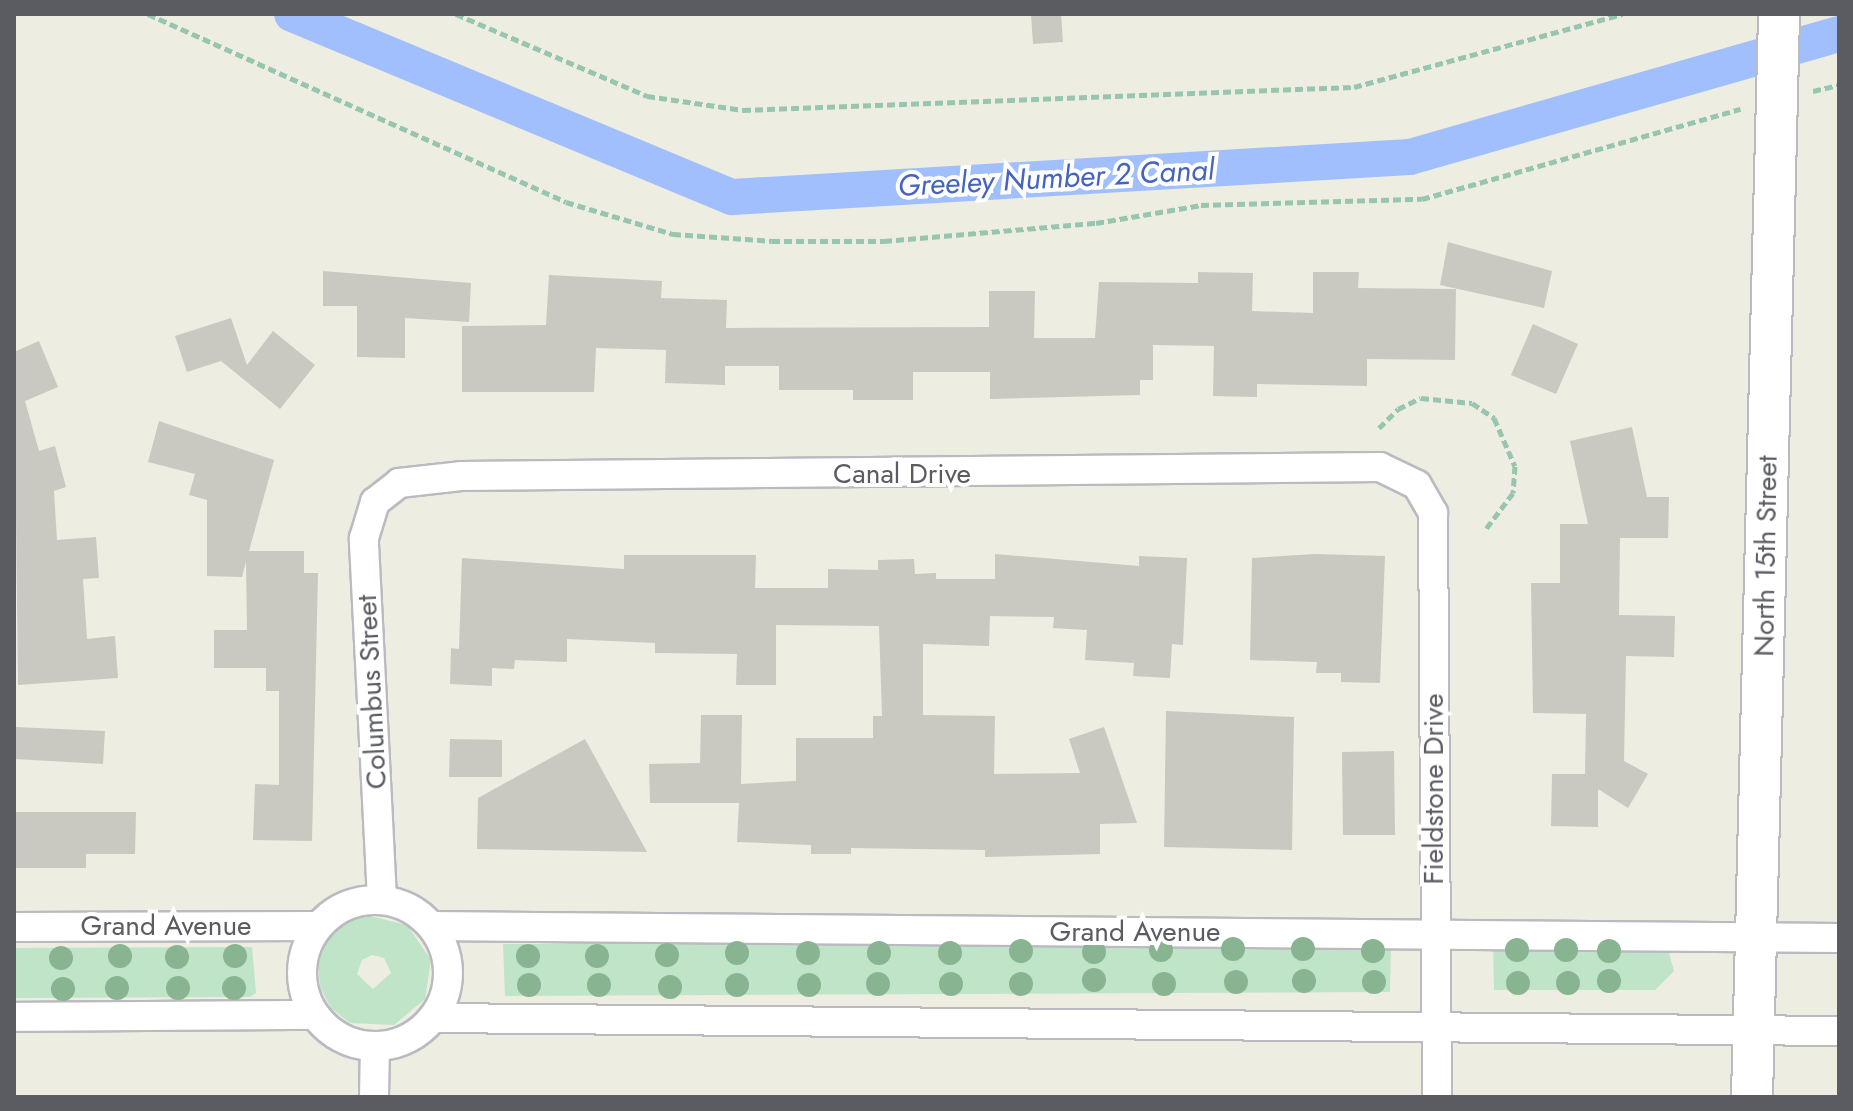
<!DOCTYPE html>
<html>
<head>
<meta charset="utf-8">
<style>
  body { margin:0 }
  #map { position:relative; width:1853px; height:1111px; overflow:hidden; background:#edede2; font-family:Jost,sans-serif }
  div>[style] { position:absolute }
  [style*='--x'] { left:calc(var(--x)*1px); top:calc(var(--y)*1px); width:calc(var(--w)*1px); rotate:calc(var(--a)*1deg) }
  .green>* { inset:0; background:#bfe4c8 }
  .canal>* { height:36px; margin:-18px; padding:0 18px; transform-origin:18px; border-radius:18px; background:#a2bffd }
  .building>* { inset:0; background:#cac9c1 }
  .path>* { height:5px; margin-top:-2.5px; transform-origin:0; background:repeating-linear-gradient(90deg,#98c5af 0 8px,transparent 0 12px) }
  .roads { filter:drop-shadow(2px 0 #babac0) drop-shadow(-2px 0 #babac0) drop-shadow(0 2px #babac0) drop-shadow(0 -2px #babac0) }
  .street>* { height:28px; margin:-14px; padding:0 14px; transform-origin:14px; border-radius:14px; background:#fff }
  .street>.ring { margin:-14px; padding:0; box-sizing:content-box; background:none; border:28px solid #fff; border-radius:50% }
  .secondary>* { height:40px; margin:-20px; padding:0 20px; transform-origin:20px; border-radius:20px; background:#fff }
  .trees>* { width:24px; height:24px; margin:-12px; border-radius:50%; background:#89b491 }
  span { translate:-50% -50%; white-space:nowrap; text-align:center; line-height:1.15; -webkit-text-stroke:8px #fff; paint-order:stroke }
  .street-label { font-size:28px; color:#5a5c62 }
  .water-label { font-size:30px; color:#4563bf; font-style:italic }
  .frame { position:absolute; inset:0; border:16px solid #5a5c62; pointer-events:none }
</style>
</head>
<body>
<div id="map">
  <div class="green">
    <i style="clip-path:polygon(evenodd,366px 915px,407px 925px,431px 960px,425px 999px,394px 1025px,350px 1023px,331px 1008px,320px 987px,318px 963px,327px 941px,344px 924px,366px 915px,372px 955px,384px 958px,391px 973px,373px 989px,357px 974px,362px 960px,372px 955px)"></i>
    <i style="clip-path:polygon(1493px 941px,1667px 946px,1674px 971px,1655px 990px,1494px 990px)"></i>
    <i style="clip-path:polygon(1391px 942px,1390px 992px,505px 996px,503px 944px)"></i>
    <i style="clip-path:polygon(252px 947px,256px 993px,250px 997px,14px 998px,14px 948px)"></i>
  </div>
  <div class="canal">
    <i style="--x:292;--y:14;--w:477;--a:22.6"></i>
    <i style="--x:732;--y:197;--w:679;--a:-3.38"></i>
    <i style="--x:1410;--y:157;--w:446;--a:-16"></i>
  </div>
  <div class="building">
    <i style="clip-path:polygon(1031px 14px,1061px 14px,1063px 42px,1033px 44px)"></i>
    <i style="clip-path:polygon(1448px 242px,1552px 271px,1544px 308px,1440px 285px)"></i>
    <i style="clip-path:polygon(323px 271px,471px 283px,469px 322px,405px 318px,405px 358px,357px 357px,357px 306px,323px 306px)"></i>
    <i style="clip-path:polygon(1198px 272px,1253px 273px,1252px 311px,1313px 313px,1313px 272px,1359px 272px,1358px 288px,1456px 289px,1455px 360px,1367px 359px,1367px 386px,1257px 384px,1257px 397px,1213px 396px,1214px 346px,1153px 345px,1153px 380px,1140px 380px,1140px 395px,990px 399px,990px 372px,913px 372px,913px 400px,853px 400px,853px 390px,779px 390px,779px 366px,725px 366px,725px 385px,665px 383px,666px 350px,596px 348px,594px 392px,462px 392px,462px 326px,546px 325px,549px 275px,662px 281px,661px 298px,727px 300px,726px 328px,989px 327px,989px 291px,1035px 291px,1034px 338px,1095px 338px,1099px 282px,1198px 283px)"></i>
    <i style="clip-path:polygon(231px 318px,247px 365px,273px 331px,315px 365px,280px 409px,221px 361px,187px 372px,175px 336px)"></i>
    <i style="clip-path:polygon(1533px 324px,1578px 344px,1556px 394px,1511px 375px)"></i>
    <i style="clip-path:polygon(39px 341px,58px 387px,25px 401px,39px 451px,55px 446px,66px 487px,54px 491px,57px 540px,96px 537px,99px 578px,83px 579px,87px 639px,115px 636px,118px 678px,18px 685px,14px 352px)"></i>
    <i style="clip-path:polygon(159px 421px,274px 460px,249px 551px,304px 551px,304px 573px,318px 573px,312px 841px,253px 840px,255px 784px,279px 785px,279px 691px,266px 691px,266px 668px,214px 668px,214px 630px,247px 630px,246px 561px,242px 577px,207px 576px,207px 500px,189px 495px,195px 474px,148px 462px)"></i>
    <i style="clip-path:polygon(1632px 427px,1647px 497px,1669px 497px,1668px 538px,1620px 538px,1619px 615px,1675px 616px,1674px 657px,1626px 656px,1624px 761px,1648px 774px,1628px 808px,1598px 789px,1598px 827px,1551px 826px,1552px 774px,1585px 774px,1586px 714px,1533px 713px,1531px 583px,1560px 583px,1560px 524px,1588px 524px,1570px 441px)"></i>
    <i style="clip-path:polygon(995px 554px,1139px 566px,1139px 556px,1187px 558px,1183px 645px,1172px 644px,1170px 678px,1133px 676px,1134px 663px,1085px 660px,1087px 630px,1053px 628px,1054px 617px,990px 616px,989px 646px,923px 644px,923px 715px,995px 716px,994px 774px,1080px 773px,1069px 739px,1104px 727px,1137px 823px,1100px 824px,1100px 854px,985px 857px,985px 850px,851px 848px,851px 854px,811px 854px,811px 845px,737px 842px,739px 803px,650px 803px,649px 764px,700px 763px,701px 715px,742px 715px,741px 784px,796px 781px,796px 738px,873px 738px,873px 716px,882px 716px,879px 626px,776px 625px,776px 685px,736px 685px,737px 654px,655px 653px,655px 643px,567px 639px,567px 662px,515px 660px,514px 669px,492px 668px,492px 686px,450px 684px,451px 648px,459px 649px,462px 558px,624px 569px,624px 555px,756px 555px,755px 588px,828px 588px,828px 569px,878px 570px,878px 560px,914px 559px,915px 574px,936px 573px,936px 579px,995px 579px)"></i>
    <i style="clip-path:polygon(1315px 554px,1385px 556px,1380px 683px,1341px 682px,1341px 673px,1316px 673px,1317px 662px,1250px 660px,1252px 558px)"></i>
    <i style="clip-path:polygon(1166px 711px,1294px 717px,1292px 850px,1164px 847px)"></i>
    <i style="clip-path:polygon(15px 727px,105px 731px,103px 764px,14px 759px)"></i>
    <i style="clip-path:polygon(450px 739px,502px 740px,502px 777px,449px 777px)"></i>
    <i style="clip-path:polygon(585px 739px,647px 852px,477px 849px,478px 798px)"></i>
    <i style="clip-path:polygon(1394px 751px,1395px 835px,1343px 835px,1342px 752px)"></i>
    <i style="clip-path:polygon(16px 812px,136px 812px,135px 854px,86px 854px,86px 868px,16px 868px)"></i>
  </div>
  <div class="path">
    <i style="--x:148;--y:14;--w:458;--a:24.2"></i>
    <i style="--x:566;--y:202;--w:112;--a:16.7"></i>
    <i style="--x:673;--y:234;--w:99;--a:4"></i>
    <i style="--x:772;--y:241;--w:112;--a:0"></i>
    <i style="--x:884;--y:241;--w:213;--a:-4.9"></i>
    <i style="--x:1096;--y:223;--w:107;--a:-9.7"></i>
    <i style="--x:1201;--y:205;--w:221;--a:-1.6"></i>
    <i style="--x:1422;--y:199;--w:331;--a:-15.8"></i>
    <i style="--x:456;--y:14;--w:208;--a:23.2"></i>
    <i style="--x:647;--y:96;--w:97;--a:8.3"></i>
    <i style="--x:743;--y:110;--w:611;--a:-2.16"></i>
    <i style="--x:1354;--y:87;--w:278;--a:-15.2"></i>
    <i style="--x:1813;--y:91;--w:27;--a:-13"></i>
    <i style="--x:1379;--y:428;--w:27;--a:-45"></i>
    <i style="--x:1398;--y:409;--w:25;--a:-26"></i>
    <i style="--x:1421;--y:398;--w:51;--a:5.6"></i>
    <i style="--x:1472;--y:403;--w:27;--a:34"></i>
    <i style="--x:1494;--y:418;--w:52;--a:66.4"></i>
    <i style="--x:1515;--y:466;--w:27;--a:94"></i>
    <i style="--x:1513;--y:493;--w:46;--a:127.1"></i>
  </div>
  <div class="roads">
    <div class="street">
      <i style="--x:382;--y:899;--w:361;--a:-92.9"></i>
      <i style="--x:364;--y:538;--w:38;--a:-73"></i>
      <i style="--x:375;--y:502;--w:31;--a:-38"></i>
      <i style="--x:399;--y:483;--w:62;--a:-6.4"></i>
      <i style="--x:461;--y:476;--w:919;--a:-0.56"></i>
      <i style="--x:1380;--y:467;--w:41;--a:25.9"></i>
      <i style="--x:1417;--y:485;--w:32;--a:60"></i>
      <i style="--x:1433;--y:513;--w:584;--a:89.61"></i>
      <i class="ring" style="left:302px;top:900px;width:118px;height:118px"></i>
      <i style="--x:432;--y:926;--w:1407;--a:0.49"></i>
      <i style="--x:14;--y:927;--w:303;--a:-0.2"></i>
      <i style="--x:14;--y:1017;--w:300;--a:-0.4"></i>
      <i style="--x:433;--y:1018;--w:1406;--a:0.53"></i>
      <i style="--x:374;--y:1097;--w:50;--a:-88.9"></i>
    </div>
    <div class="secondary">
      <i style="--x:1752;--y:1097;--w:1083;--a:-88.57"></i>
    </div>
  </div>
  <div class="trees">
    <i style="left:1233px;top:949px"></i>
    <i style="left:1303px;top:949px"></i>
    <i style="left:1161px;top:950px"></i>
    <i style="left:1517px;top:950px"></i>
    <i style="left:1566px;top:950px"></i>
    <i style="left:1021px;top:951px"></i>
    <i style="left:1373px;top:951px"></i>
    <i style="left:1609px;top:951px"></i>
    <i style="left:1094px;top:952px"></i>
    <i style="left:737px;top:953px"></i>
    <i style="left:808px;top:953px"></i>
    <i style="left:879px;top:953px"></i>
    <i style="left:950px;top:953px"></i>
    <i style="left:667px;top:955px"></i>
    <i style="left:120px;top:956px"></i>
    <i style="left:235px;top:956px"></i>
    <i style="left:528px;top:956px"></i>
    <i style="left:597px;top:956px"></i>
    <i style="left:177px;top:957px"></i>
    <i style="left:61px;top:958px"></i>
    <i style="left:1094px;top:980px"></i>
    <i style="left:1304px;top:981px"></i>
    <i style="left:1609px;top:981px"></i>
    <i style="left:1236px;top:982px"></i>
    <i style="left:1374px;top:982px"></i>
    <i style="left:1518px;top:983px"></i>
    <i style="left:1568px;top:983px"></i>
    <i style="left:878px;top:984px"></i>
    <i style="left:951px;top:984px"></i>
    <i style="left:1021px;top:984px"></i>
    <i style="left:1164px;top:984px"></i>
    <i style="left:529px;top:985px"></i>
    <i style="left:599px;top:985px"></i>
    <i style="left:737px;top:985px"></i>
    <i style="left:809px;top:985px"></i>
    <i style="left:670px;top:987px"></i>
    <i style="left:117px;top:988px"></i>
    <i style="left:178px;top:988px"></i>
    <i style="left:234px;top:988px"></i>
    <i style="left:63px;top:989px"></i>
  </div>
  <div class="street-label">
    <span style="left:902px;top:474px">Canal Drive</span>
    <span style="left:1766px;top:556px;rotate:-89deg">North 15th Street</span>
    <span style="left:372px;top:692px;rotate:-93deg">Columbus Street</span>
    <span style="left:1434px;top:789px;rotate:-90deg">Fieldstone Drive</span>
    <span style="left:166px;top:926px">Grand Avenue</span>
    <span style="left:1135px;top:932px">Grand Avenue</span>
  </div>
  <div class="water-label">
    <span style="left:1056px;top:178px;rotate:-3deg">Greeley Number 2 Canal</span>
  </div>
  <div class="frame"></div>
</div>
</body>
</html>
